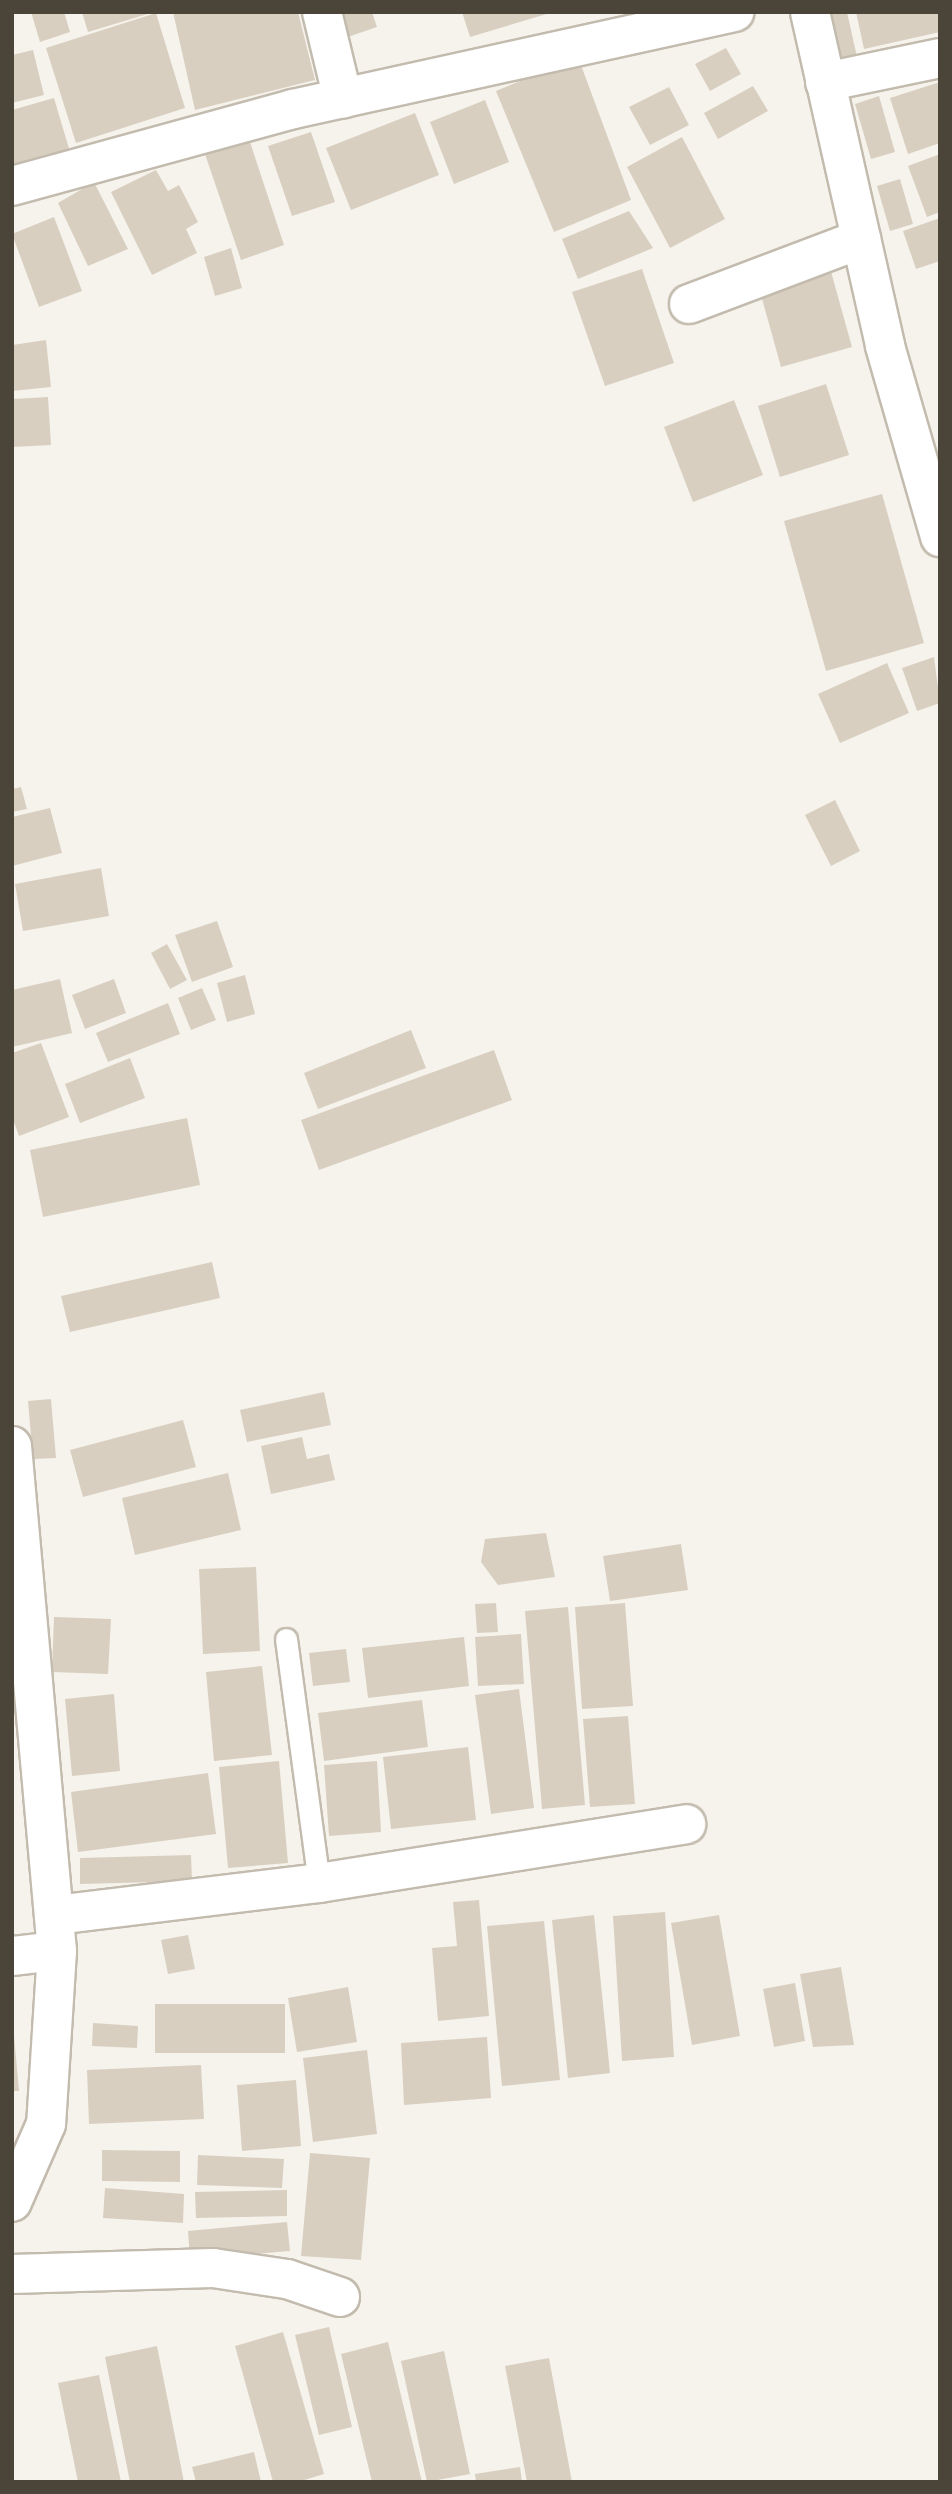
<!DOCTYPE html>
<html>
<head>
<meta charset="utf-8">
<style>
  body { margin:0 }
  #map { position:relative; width:952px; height:2494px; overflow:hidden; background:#f6f3ec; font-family:"Work Sans",sans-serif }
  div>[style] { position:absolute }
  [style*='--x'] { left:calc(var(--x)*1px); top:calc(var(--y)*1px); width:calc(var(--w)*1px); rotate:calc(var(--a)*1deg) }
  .building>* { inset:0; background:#d8cfc1 }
  .roads { filter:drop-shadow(2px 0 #c2bbae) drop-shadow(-2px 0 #c2bbae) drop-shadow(0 2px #c2bbae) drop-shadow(0 -2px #c2bbae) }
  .lane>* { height:21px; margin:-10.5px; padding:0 10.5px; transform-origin:10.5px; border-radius:10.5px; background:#fff }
  .street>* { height:38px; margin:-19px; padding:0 19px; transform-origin:19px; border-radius:19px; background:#fff }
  span { translate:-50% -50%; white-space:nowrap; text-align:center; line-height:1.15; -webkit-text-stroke:5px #fff; paint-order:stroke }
  .frame { position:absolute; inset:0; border:14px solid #4b4439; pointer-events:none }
</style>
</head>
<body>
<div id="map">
  <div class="building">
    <i style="clip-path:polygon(31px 12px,64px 12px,70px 32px,40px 42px)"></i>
    <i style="clip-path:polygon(82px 12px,151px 12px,151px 13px,88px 32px)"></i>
    <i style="clip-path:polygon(173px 12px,298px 12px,315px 80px,195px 110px)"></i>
    <i style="clip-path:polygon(330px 12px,372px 12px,377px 27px,339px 40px)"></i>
    <i style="clip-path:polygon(462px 12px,550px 12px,550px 13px,470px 37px)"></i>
    <i style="clip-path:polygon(825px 12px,847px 12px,857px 57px,836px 62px)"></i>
    <i style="clip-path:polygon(856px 12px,940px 12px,940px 32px,864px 49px)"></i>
    <i style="clip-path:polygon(156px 13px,185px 108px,76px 143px,46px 48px)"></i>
    <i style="clip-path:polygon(726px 48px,741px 74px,710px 91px,695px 64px)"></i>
    <i style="clip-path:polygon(33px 50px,44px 95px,12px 103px,12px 55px)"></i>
    <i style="clip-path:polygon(578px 57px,631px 200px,554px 232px,496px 91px)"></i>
    <i style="clip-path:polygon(940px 82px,940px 143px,908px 154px,890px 98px)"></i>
    <i style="clip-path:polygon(753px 86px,768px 111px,718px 139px,704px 113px)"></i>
    <i style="clip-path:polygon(669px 87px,689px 125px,650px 145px,629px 107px)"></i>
    <i style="clip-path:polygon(879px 96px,895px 152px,871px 159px,855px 104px)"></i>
    <i style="clip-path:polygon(54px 98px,70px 152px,12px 169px,12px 110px)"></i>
    <i style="clip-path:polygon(485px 100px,509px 162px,454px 184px,430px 122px)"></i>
    <i style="clip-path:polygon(415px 113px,439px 175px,351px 210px,326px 148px)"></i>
    <i style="clip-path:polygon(311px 132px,335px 202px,292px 216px,268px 146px)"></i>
    <i style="clip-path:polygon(682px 137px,725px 219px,670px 248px,627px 167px)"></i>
    <i style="clip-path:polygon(249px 139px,284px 245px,241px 260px,205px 154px)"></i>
    <i style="clip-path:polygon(940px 154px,940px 212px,927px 217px,908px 166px)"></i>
    <i style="clip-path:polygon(156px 170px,168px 191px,179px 185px,198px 222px,186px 229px,197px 253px,152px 275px,111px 192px)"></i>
    <i style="clip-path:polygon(900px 179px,913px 224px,890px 231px,877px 186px)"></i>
    <i style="clip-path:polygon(94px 182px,128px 249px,88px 266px,58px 203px)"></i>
    <i style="clip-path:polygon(629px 211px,653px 248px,578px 279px,562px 239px)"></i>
    <i style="clip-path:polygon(54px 217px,82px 291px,39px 307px,12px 234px)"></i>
    <i style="clip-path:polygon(940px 218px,940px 261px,916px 269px,903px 231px)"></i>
    <i style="clip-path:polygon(231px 248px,242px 288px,215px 296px,204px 257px)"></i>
    <i style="clip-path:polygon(830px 268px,852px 347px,781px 367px,759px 288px)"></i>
    <i style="clip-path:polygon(642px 269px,674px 363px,605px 386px,572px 292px)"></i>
    <i style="clip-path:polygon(46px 340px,51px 387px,12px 391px,12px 345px)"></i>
    <i style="clip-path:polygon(826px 384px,849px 455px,780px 477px,758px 406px)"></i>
    <i style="clip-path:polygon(48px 397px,51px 445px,12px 447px,12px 399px)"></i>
    <i style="clip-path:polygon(734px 400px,763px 475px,693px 502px,664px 427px)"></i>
    <i style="clip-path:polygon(882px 494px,924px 643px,826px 671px,784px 521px)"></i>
    <i style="clip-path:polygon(934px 657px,940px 703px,917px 711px,902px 668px)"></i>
    <i style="clip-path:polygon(887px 663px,909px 713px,840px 743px,818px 694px)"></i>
    <i style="clip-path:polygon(21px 787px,27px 809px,12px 812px,12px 789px)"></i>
    <i style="clip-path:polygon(835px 800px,860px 851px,831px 866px,805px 815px)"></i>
    <i style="clip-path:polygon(50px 808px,62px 853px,12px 866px,12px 817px)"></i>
    <i style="clip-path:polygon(101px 868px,109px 916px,23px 931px,15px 884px)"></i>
    <i style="clip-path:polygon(217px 921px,233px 967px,192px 982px,175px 935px)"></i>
    <i style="clip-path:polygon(167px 944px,187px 980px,170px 989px,151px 953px)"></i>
    <i style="clip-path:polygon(245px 975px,255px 1014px,227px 1022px,217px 983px)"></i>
    <i style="clip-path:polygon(60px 979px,72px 1033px,12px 1047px,12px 990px)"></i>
    <i style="clip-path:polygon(114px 979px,126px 1013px,85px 1029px,72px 995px)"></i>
    <i style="clip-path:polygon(202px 988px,216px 1020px,191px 1030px,178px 998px)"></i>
    <i style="clip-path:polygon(168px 1003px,180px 1034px,108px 1062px,96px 1033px)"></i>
    <i style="clip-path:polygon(411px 1030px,426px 1068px,318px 1109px,304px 1073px)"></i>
    <i style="clip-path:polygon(41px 1043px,69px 1117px,19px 1136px,12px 1117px,12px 1053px)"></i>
    <i style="clip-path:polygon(494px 1050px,512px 1100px,319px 1170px,301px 1120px)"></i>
    <i style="clip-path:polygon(130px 1058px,145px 1098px,80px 1123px,65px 1084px)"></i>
    <i style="clip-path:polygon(187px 1118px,200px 1185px,43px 1217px,30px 1150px)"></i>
    <i style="clip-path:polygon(212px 1262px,220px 1298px,70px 1332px,61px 1296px)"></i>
    <i style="clip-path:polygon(324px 1392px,331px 1425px,247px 1442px,240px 1410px)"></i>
    <i style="clip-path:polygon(51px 1399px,56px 1458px,33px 1459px,28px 1401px)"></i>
    <i style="clip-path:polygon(183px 1420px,196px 1467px,83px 1497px,70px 1450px)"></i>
    <i style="clip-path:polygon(302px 1437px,307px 1459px,329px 1454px,335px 1480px,271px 1494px,261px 1446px)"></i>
    <i style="clip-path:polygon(228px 1473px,241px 1530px,135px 1555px,122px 1498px)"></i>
    <i style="clip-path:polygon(546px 1533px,555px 1577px,498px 1585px,481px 1562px,485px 1539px)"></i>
    <i style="clip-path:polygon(681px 1544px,688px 1590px,610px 1601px,603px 1556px)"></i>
    <i style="clip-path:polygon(256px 1567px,260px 1651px,203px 1654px,199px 1569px)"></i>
    <i style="clip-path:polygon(496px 1603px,498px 1632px,477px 1633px,475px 1604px)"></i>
    <i style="clip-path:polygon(625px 1603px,633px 1706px,582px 1709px,575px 1607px)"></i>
    <i style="clip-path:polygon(568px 1607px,585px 1805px,542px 1809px,525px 1611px)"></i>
    <i style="clip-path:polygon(54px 1617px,111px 1619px,108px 1674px,52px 1672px)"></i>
    <i style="clip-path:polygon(521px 1634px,524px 1684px,478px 1686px,475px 1637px)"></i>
    <i style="clip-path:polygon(464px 1637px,469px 1686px,368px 1698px,362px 1648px)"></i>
    <i style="clip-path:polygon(346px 1649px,350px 1682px,313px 1686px,309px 1653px)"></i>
    <i style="clip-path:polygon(262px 1666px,272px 1755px,214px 1761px,206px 1672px)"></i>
    <i style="clip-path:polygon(519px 1689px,534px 1808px,491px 1814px,475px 1695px)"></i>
    <i style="clip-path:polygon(114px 1694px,120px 1771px,72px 1776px,65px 1699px)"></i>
    <i style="clip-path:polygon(422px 1700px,428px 1747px,324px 1761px,318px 1713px)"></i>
    <i style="clip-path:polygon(628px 1716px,635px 1804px,590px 1807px,583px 1719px)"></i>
    <i style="clip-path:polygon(468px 1747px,476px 1820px,391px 1829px,383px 1757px)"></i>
    <i style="clip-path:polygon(279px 1761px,288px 1863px,228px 1868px,219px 1767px)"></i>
    <i style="clip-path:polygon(377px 1761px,381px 1832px,329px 1836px,324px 1765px)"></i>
    <i style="clip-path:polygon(208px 1773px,216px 1834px,78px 1852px,71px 1792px)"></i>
    <i style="clip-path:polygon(191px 1855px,192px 1881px,80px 1884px,80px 1858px)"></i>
    <i style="clip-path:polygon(479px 1900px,489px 2016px,438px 2021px,432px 1948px,457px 1946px,453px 1902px)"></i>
    <i style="clip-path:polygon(665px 1912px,674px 2057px,622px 2061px,613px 1916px)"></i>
    <i style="clip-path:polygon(594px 1915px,610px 2073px,568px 2078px,552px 1920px)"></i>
    <i style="clip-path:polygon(719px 1915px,740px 2036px,692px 2045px,671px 1923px)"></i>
    <i style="clip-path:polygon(544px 1921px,560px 2080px,502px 2086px,487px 1926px)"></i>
    <i style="clip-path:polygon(188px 1935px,195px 1969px,168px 1974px,161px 1940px)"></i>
    <i style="clip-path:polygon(841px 1967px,854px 2045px,813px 2047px,800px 1974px)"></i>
    <i style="clip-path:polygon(795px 1983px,805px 2041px,774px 2047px,763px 1989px)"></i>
    <i style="clip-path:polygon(348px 1987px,357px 2042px,297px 2052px,288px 1998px)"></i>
    <i style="clip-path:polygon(155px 2004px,285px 2004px,285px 2053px,155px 2053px)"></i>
    <i style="clip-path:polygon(12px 2013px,19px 2091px,12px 2091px)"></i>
    <i style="clip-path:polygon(93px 2023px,138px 2026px,137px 2048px,92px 2046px)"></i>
    <i style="clip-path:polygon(487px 2037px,491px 2098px,404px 2105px,401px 2043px)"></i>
    <i style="clip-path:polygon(367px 2050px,377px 2134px,313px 2142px,303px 2058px)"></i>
    <i style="clip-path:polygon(201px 2065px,204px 2119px,89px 2124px,87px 2070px)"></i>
    <i style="clip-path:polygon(296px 2080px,301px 2146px,242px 2151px,237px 2085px)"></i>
    <i style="clip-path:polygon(102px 2150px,180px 2151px,180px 2182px,102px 2181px)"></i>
    <i style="clip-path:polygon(310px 2153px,370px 2158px,361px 2260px,301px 2256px)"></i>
    <i style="clip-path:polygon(198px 2155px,284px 2159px,282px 2188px,197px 2185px)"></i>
    <i style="clip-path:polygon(105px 2188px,184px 2194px,183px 2223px,103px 2218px)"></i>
    <i style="clip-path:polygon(287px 2190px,287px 2216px,196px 2218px,195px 2192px)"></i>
    <i style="clip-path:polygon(287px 2222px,290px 2251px,190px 2259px,188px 2231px)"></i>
    <i style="clip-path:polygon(329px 2327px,352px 2427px,319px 2435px,295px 2335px)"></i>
    <i style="clip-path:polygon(283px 2332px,324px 2474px,298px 2482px,273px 2482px,235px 2346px)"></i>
    <i style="clip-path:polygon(388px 2342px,422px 2482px,372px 2482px,341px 2354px)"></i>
    <i style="clip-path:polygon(157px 2346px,184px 2482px,130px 2482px,105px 2357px)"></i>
    <i style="clip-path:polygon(444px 2351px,470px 2474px,427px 2482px,401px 2361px)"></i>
    <i style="clip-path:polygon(549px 2358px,572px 2482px,527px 2482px,505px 2366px)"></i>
    <i style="clip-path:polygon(99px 2375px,121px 2482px,78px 2482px,58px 2383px)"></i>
    <i style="clip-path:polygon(254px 2452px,261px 2482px,196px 2482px,192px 2467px)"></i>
    <i style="clip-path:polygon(520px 2467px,522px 2482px,476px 2482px,475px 2474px)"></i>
  </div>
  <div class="roads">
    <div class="lane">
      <i style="--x:286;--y:1639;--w:246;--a:82.3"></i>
    </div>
    <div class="street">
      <i style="--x:322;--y:12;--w:89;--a:76.4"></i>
      <i style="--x:810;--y:12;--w:342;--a:77.3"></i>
      <i style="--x:885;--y:346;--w:199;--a:73.9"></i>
      <i style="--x:825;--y:82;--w:117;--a:-11.8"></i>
      <i style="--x:12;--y:186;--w:291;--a:-15.3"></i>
      <i style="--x:293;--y:109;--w:452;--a:-12.4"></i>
      <i style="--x:689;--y:304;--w:184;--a:-20.7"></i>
      <i style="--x:12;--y:1446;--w:507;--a:84.91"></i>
      <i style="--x:57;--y:1951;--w:173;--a:93.6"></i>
      <i style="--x:46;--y:2124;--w:85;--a:113.6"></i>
      <i style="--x:55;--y:1915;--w:266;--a:-6.9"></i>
      <i style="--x:319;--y:1883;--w:372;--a:-9.1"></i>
      <i style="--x:12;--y:1956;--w:45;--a:-6.3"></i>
      <i style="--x:12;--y:2274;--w:201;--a:-1.7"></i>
      <i style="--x:213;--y:2268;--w:75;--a:8.5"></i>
      <i style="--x:287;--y:2279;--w:56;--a:18.8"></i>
    </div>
  </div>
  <div class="frame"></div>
</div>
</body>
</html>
